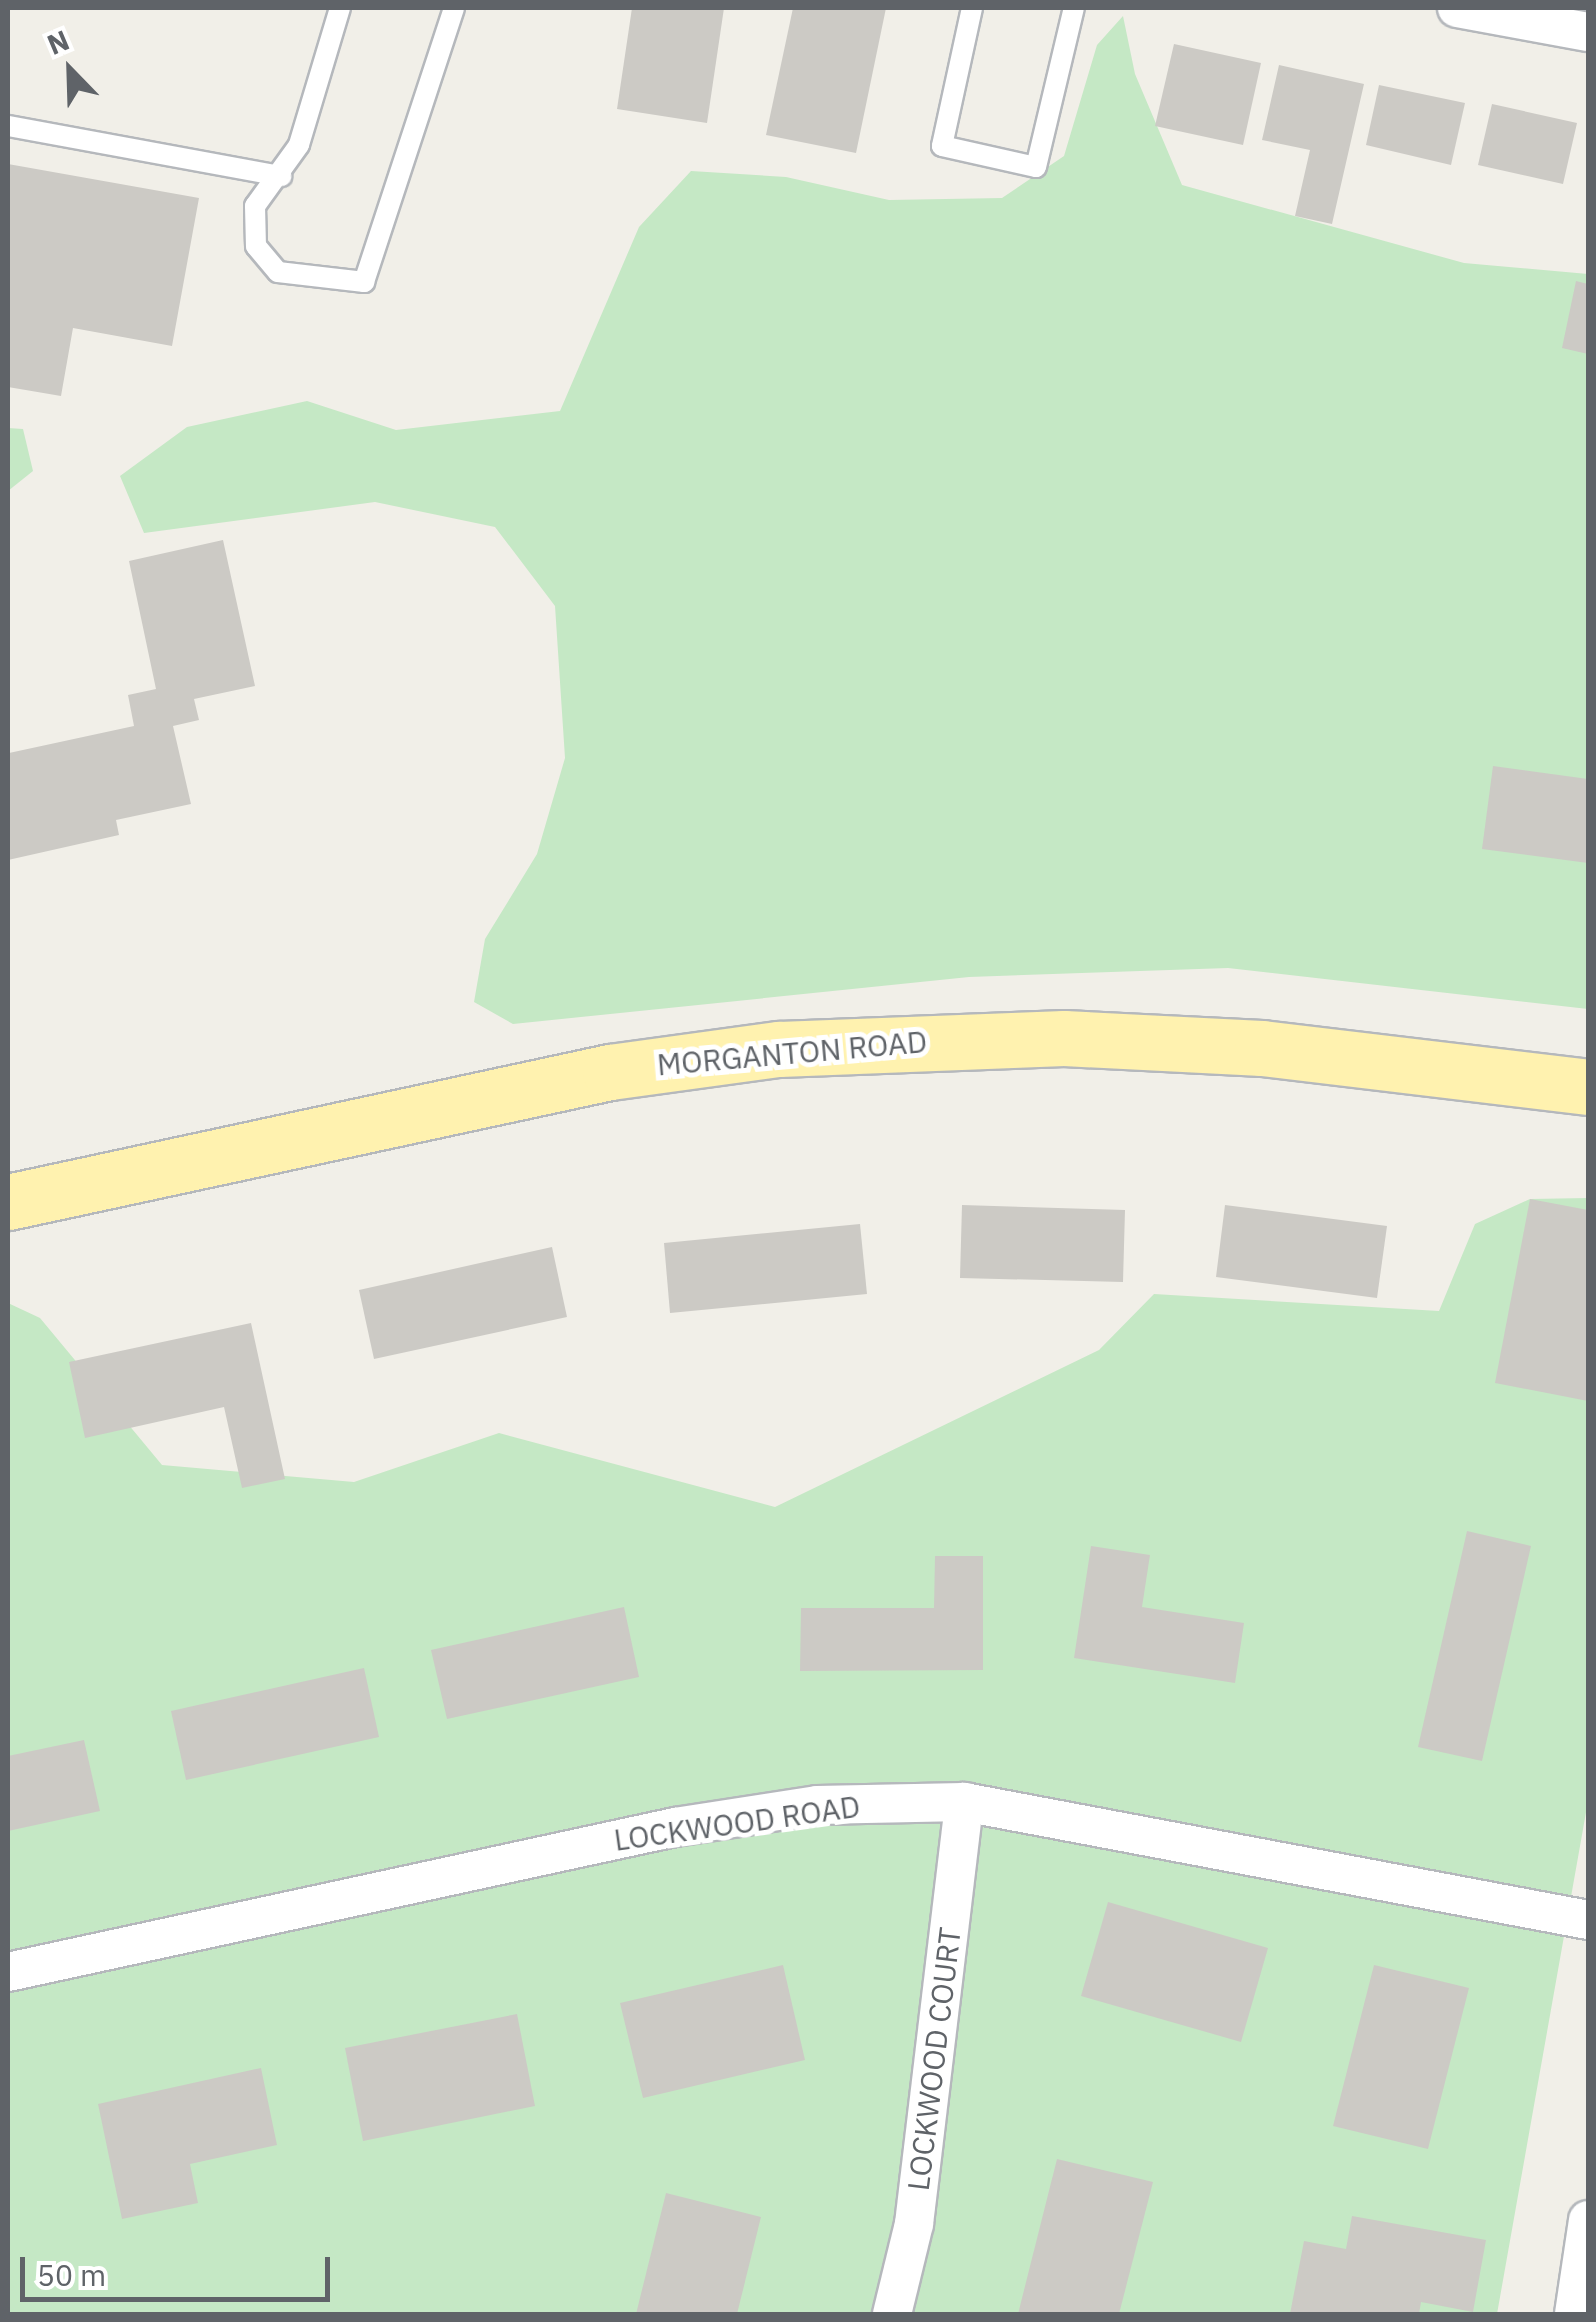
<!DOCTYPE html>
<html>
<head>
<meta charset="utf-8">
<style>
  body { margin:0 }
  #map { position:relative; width:1596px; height:2322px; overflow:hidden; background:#f1efe8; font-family:"IBM Plex Sans",sans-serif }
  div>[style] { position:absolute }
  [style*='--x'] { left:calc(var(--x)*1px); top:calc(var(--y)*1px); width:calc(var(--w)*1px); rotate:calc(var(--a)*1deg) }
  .green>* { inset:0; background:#c5e8c5 }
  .building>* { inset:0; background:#cccac5 }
  .roads { filter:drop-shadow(2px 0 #b5b8bc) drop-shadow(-2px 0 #b5b8bc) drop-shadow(0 2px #b5b8bc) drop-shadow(0 -2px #b5b8bc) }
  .lane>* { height:20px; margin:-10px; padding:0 10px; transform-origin:10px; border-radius:10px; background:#fff }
  .street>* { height:38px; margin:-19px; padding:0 19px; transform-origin:19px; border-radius:19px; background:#fff }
  .primary>* { height:55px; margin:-27.5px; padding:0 27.5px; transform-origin:27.5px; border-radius:27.5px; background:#fff2af }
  span { translate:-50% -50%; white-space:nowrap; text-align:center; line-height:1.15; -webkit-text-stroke:10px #fff; paint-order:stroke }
  .street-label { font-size:30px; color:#5f6368 }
  .frame { position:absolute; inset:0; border:10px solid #5f6368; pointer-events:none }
  .north { position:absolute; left:20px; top:20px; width:100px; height:100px; -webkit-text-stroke:8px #fff; paint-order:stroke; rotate:337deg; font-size:28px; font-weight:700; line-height:40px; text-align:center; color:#5f6368 }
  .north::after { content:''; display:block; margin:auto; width:35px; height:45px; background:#5f6368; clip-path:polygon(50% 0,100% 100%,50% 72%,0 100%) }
  .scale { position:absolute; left:20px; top:2257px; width:310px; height:45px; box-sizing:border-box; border:5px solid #5f6368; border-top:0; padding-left:12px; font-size:30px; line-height:35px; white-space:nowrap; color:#5f6368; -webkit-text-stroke:8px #fff; paint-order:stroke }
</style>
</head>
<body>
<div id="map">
  <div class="green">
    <i style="clip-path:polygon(1123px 16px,1135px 74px,1182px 185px,1464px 263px,1588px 274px,1588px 1009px,1228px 968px,969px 977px,513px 1024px,474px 1002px,485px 939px,537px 854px,565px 758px,555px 606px,495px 527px,375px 502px,144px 533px,120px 476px,187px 427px,307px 401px,396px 430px,560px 411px,639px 227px,691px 171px,786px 177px,889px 200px,1002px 198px,1064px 156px,1097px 45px)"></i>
    <i style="clip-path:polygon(8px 428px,23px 429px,33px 471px,8px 491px)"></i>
    <i style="clip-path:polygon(1588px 1198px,1588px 1801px,1497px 2314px,8px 2314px,8px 1303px,40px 1318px,162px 1465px,354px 1482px,499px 1433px,775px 1507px,1099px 1350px,1154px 1294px,1439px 1311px,1475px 1224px,1530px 1199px)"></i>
  </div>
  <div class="building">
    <i style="clip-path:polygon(632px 8px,724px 8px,707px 123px,617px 109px)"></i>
    <i style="clip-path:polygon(793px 8px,886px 8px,856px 153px,766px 135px)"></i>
    <i style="clip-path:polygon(1174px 44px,1261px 63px,1243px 145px,1155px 126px)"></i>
    <i style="clip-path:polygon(1279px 65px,1364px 84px,1332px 224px,1295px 216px,1310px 150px,1262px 140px)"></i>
    <i style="clip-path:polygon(1379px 85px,1465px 103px,1451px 165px,1366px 145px)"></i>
    <i style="clip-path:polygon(1492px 104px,1577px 123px,1563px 184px,1478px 165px)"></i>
    <i style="clip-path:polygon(8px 164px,199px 198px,172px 346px,73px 328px,61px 396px,8px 387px)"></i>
    <i style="clip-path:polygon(1576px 281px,1588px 284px,1588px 354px,1562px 348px)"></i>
    <i style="clip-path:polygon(223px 540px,255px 686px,194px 699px,199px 720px,173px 726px,191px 804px,116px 820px,119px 835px,8px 860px,9px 753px,134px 726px,128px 695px,156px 689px,129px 561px)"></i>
    <i style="clip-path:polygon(1493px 766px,1588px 779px,1588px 863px,1482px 849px)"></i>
    <i style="clip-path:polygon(1530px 1199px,1588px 1210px,1588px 1401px,1495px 1383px)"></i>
    <i style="clip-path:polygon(962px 1205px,1125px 1210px,1123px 1282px,960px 1278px)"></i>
    <i style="clip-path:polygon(1225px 1205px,1387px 1226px,1377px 1298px,1216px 1277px)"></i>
    <i style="clip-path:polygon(860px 1224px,867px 1294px,670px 1313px,664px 1243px)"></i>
    <i style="clip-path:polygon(552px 1247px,567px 1317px,374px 1359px,359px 1290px)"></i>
    <i style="clip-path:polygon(251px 1323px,285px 1479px,242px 1488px,224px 1407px,85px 1438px,69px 1362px)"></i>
    <i style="clip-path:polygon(1467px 1531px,1531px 1546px,1482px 1761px,1418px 1747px)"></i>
    <i style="clip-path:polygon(1091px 1546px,1150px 1555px,1142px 1607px,1244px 1623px,1235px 1683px,1074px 1658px)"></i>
    <i style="clip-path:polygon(935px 1556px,983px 1556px,983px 1670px,800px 1671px,801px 1608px,934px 1608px)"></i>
    <i style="clip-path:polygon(624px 1607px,639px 1677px,447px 1719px,431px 1650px)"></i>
    <i style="clip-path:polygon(364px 1668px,379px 1737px,186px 1780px,171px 1711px)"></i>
    <i style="clip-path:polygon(84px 1740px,100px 1811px,8px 1831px,8px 1756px)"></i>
    <i style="clip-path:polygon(1108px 1902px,1268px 1948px,1241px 2042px,1081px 1996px)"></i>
    <i style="clip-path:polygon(783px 1965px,805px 2060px,643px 2098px,620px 2003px)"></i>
    <i style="clip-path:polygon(1374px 1965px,1469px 1988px,1428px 2149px,1333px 2126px)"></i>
    <i style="clip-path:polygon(517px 2014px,535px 2106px,363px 2141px,345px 2048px)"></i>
    <i style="clip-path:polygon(261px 2068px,277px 2145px,190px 2164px,198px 2203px,122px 2219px,98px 2104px)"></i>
    <i style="clip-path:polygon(1057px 2159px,1153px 2182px,1119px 2314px,1018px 2314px)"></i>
    <i style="clip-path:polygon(666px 2193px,761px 2217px,737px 2314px,636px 2314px)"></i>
    <i style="clip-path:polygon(1352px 2216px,1486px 2240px,1473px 2312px,1421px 2302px,1419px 2314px,1290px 2314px,1304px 2241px,1346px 2249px)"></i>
  </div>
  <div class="roads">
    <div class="lane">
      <i style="--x:340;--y:8;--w:143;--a:106.7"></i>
      <i style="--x:299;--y:145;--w:75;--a:125.8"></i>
      <i style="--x:255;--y:206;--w:40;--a:88.6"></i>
      <i style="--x:256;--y:246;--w:34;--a:50"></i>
      <i style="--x:278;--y:272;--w:87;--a:6.6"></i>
      <i style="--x:364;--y:282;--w:288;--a:-71.8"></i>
      <i style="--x:972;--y:8;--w:141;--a:102.3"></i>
      <i style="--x:942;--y:146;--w:96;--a:12.6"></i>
      <i style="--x:1036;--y:167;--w:163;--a:-76.6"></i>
      <i style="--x:8;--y:126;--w:278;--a:10.4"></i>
    </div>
    <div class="street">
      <i style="--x:1457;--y:8;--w:133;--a:10.4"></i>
      <i style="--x:8;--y:1972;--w:683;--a:-12.26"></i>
      <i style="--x:675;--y:1827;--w:144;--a:-8.8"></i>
      <i style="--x:817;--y:1805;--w:147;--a:-1.2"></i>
      <i style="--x:964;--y:1802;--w:635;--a:10.71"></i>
      <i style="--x:892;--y:2314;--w:93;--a:-76.3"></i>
      <i style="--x:914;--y:2224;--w:425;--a:-83.2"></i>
      <i style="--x:1574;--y:2314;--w:95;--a:-81.5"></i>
    </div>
    <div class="primary">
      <i style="--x:8;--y:1202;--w:616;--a:-12.19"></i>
      <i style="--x:610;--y:1072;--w:171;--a:-7.8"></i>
      <i style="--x:779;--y:1049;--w:285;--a:-2.2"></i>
      <i style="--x:1064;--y:1038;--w:198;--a:2.9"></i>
      <i style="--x:1262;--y:1048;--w:328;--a:6.8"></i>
    </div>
  </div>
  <div class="street-label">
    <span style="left:792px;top:1053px;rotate:-5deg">MORGANTON ROAD</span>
    <span style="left:737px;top:1823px;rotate:-8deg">LOCKWOOD ROAD</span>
    <span style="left:934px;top:2059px;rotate:-83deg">LOCKWOOD COURT</span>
  </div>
  <div class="frame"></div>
  <div class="north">N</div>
  <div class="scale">50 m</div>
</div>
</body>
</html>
